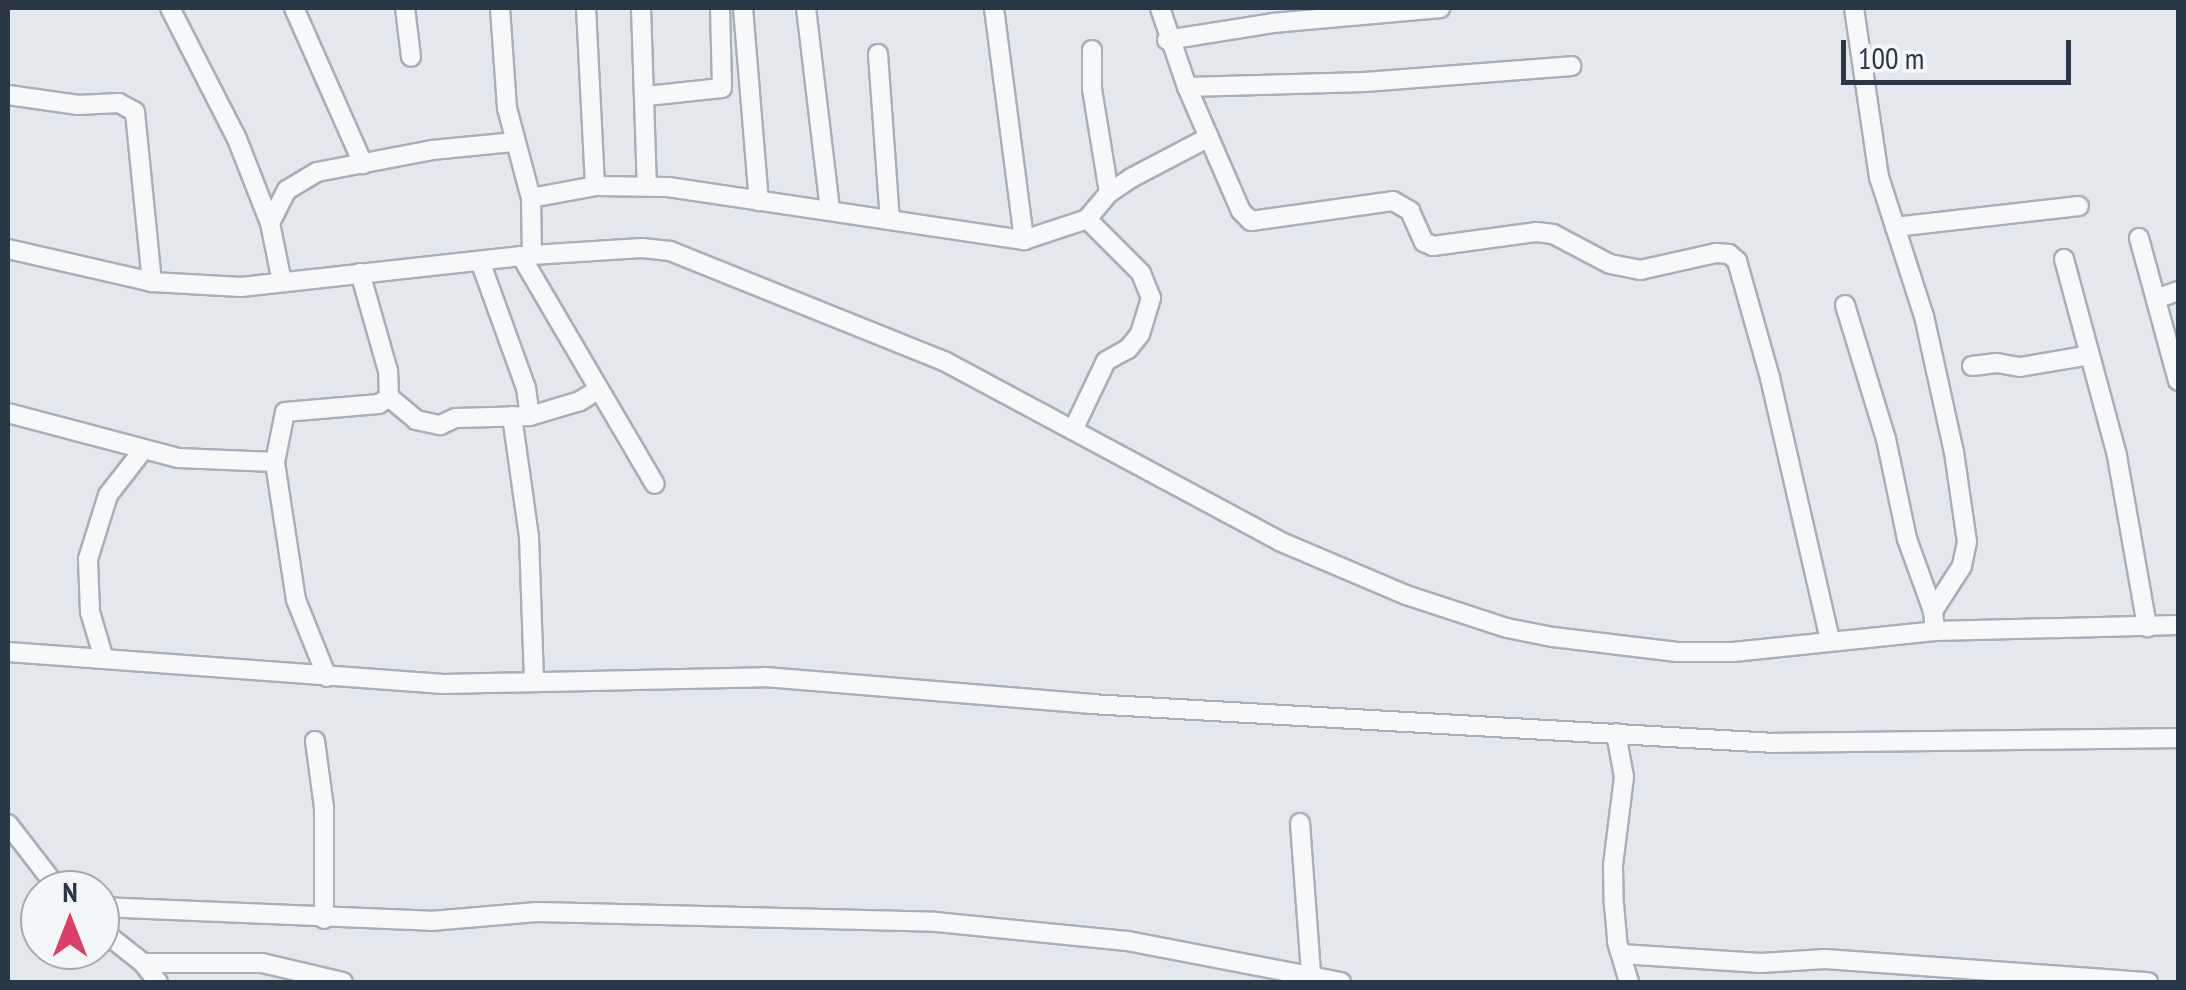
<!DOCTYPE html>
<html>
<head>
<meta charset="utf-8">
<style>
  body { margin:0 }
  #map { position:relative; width:2186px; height:990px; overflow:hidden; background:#e3e8ed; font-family:"PT Sans Narrow",sans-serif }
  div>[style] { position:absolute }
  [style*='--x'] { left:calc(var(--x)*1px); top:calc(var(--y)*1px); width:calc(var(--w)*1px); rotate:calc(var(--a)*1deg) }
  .roads { filter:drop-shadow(2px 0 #a7afb8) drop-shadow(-2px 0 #a7afb8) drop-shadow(0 2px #a7afb8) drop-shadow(0 -2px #a7afb8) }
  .minor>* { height:18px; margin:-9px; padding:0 9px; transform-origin:9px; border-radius:9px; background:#f7f8fa }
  span { translate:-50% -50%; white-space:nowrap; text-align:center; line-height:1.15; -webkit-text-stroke:10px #f4f7f9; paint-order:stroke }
  .frame { position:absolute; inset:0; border:10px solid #293747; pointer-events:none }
  .north { position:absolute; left:20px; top:870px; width:100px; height:100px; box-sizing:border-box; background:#f4f7f9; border:2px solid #a3aab2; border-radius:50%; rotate:0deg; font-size:28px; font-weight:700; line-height:40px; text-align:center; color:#293747 }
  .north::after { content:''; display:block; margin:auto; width:35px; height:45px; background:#db3f66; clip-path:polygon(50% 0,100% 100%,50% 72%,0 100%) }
  .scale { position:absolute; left:1841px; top:40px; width:230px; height:45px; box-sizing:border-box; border:5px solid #293747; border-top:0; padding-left:12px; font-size:30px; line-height:35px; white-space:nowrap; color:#293747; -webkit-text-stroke:8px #f4f7f9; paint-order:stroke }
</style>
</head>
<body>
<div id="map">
  <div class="roads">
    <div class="minor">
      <i style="--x:170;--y:8;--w:147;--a:62.9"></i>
      <i style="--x:237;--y:139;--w:90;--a:68.6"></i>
      <i style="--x:270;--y:223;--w:60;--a:78.5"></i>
      <i style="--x:294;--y:8;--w:171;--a:66.1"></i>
      <i style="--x:405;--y:8;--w:49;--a:83"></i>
      <i style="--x:500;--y:8;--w:100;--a:86"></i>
      <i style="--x:507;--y:108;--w:93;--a:75.1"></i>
      <i style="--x:531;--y:198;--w:57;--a:89"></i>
      <i style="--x:586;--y:8;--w:178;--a:87.1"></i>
      <i style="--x:641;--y:8;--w:178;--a:88.1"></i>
      <i style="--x:743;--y:8;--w:194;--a:85.3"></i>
      <i style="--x:806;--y:8;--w:203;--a:83.2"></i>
      <i style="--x:994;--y:8;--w:234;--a:82.6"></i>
      <i style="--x:1160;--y:8;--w:83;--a:71.1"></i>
      <i style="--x:1187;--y:87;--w:135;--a:66.5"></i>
      <i style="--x:1241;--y:211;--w:14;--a:45"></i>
      <i style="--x:1251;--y:221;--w:143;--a:-8"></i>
      <i style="--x:1393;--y:201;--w:20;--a:30"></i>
      <i style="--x:1410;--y:211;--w:34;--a:66"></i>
      <i style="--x:1424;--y:242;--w:10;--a:24"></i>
      <i style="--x:1433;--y:246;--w:105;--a:-7.7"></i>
      <i style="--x:1537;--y:232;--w:16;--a:7"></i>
      <i style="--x:1553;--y:234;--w:64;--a:27.8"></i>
      <i style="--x:1610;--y:264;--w:31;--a:11"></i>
      <i style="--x:1640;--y:270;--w:78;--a:-12.6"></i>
      <i style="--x:1716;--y:253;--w:13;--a:4"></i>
      <i style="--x:1729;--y:254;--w:11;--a:41"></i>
      <i style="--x:1737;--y:261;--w:122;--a:74.2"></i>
      <i style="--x:1770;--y:378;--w:270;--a:77.1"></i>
      <i style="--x:1854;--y:8;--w:171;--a:81.6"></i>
      <i style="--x:1879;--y:177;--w:146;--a:72.1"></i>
      <i style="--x:1924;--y:316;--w:139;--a:77.6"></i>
      <i style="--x:1954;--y:452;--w:91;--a:81.8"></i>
      <i style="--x:1967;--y:542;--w:25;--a:102"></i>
      <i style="--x:1962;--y:566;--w:54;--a:122.8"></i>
      <i style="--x:1933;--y:611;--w:20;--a:84"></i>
      <i style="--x:1167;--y:40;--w:107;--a:-9.1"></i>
      <i style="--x:1273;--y:23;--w:168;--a:-5.1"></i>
      <i style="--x:1092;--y:50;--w:39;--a:90"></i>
      <i style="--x:1092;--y:89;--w:105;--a:80.7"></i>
      <i style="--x:878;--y:54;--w:166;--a:85.9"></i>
      <i style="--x:1187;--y:87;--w:178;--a:-1.6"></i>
      <i style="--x:1365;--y:82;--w:207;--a:-4.4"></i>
      <i style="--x:8;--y:95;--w:71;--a:8.1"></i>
      <i style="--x:78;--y:105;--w:41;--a:-2.8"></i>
      <i style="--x:119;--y:103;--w:18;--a:29"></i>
      <i style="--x:135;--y:112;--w:171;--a:84.3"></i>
      <i style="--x:647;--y:96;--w:75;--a:-6.1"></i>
      <i style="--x:722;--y:88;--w:80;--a:-91.4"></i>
      <i style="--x:531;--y:198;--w:65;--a:-10.6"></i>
      <i style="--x:595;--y:186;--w:73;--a:0.8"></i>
      <i style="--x:668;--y:187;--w:360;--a:8.5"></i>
      <i style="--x:1024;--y:240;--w:66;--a:-18.4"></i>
      <i style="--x:1087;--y:219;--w:34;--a:-50"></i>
      <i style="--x:1109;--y:193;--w:27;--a:-34"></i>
      <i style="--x:1131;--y:178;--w:88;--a:-27.7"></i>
      <i style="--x:270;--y:223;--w:37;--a:-63"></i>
      <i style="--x:287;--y:190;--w:35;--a:-31"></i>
      <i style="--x:317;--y:172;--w:117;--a:-10.8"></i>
      <i style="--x:432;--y:150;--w:81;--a:-5.6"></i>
      <i style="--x:1895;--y:227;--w:185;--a:-6.5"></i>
      <i style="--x:2139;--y:238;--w:148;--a:74.7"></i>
      <i style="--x:8;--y:249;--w:148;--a:12.9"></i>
      <i style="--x:152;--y:282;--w:89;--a:3.2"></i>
      <i style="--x:241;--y:287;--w:293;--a:-6.3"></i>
      <i style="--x:532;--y:255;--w:110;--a:-3.6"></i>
      <i style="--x:642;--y:248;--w:28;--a:6"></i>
      <i style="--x:670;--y:251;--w:295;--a:21.9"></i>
      <i style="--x:944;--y:361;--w:380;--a:28.2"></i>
      <i style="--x:1279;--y:541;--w:138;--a:23"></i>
      <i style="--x:1406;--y:595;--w:106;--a:18.1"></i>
      <i style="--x:1507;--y:628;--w:47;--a:11.1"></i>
      <i style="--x:1553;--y:637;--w:125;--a:6.9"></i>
      <i style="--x:1677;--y:652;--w:56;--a:0"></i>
      <i style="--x:1733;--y:652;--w:203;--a:-5.9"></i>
      <i style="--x:1935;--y:631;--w:243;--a:-1.4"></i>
      <i style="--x:521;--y:256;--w:264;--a:59.6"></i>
      <i style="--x:2064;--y:259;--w:204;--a:74.9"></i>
      <i style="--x:2117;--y:456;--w:174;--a:80"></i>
      <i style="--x:480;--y:261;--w:135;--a:70.1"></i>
      <i style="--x:526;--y:388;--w:28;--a:82"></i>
      <i style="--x:2156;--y:299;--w:23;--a:-20"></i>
      <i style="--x:1845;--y:305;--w:140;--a:73"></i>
      <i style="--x:1886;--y:439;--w:102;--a:78.1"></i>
      <i style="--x:1907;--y:539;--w:77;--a:70.1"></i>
      <i style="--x:1972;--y:366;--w:25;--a:-7"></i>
      <i style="--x:1997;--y:363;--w:23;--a:10"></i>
      <i style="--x:2020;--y:367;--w:71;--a:-9.7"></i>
      <i style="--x:389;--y:397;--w:35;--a:40"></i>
      <i style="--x:416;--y:420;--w:25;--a:12"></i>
      <i style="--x:440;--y:425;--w:17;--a:-24"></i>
      <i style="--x:456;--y:418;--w:74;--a:-1.5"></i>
      <i style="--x:530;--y:416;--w:52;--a:-16.7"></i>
      <i style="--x:580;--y:401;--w:22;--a:-32"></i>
      <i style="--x:8;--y:413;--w:176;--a:14.8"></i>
      <i style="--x:178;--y:458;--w:97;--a:2.4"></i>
      <i style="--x:512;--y:416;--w:122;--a:82"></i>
      <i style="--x:529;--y:537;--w:143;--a:88"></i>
      <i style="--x:1073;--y:430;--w:76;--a:-64.4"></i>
      <i style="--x:1106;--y:361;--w:25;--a:-29"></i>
      <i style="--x:1128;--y:349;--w:19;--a:-51"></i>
      <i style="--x:1140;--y:334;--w:38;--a:-73"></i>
      <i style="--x:1151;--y:298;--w:27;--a:-112"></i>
      <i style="--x:1141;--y:273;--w:76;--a:-135"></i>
      <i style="--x:8;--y:652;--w:437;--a:4.2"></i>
      <i style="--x:444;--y:684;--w:321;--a:-1.2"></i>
      <i style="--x:765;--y:677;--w:326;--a:4.7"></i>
      <i style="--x:1090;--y:704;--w:685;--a:3.26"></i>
      <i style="--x:1774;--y:743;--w:404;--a:-0.7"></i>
      <i style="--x:104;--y:659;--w:49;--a:-106.6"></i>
      <i style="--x:90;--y:612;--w:53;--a:-92.2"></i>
      <i style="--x:88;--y:559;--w:67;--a:-72.6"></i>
      <i style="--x:108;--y:495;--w:57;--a:-52.1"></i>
      <i style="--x:327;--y:677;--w:83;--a:-111.9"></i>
      <i style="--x:296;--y:600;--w:140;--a:-98.7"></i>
      <i style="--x:275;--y:462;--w:51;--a:-78.7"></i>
      <i style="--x:285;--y:412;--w:94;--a:-4.9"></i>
      <i style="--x:379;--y:404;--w:12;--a:-35"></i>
      <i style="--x:389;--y:397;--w:26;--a:-92"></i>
      <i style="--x:388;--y:371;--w:102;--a:-105.9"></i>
      <i style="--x:1616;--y:733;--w:45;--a:79.7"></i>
      <i style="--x:1624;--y:777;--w:89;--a:97.1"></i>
      <i style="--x:1613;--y:865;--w:39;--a:89"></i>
      <i style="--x:1614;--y:904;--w:38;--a:85"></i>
      <i style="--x:1617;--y:942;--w:42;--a:73.3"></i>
      <i style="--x:315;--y:741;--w:68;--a:82.3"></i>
      <i style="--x:324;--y:808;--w:111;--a:90"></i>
      <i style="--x:1300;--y:823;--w:151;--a:85.8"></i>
      <i style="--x:8;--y:824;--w:83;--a:52.3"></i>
      <i style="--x:100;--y:907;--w:331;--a:2.4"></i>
      <i style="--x:431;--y:921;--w:106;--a:-4.9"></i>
      <i style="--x:537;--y:912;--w:399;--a:1.4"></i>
      <i style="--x:936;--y:922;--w:193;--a:5.7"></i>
      <i style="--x:1128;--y:941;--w:217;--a:10.9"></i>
      <i style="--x:100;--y:929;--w:55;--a:38.3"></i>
      <i style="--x:143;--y:963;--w:24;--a:52"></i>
      <i style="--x:1621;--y:954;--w:140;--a:3.7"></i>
      <i style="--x:1761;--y:963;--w:64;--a:-3.6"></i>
      <i style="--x:1825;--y:959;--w:324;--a:4.1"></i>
      <i style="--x:143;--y:963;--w:119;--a:0"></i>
      <i style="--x:262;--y:963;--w:83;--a:13.2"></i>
    </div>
  </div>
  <div class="frame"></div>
  <div class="north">N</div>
  <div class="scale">100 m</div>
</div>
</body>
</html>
